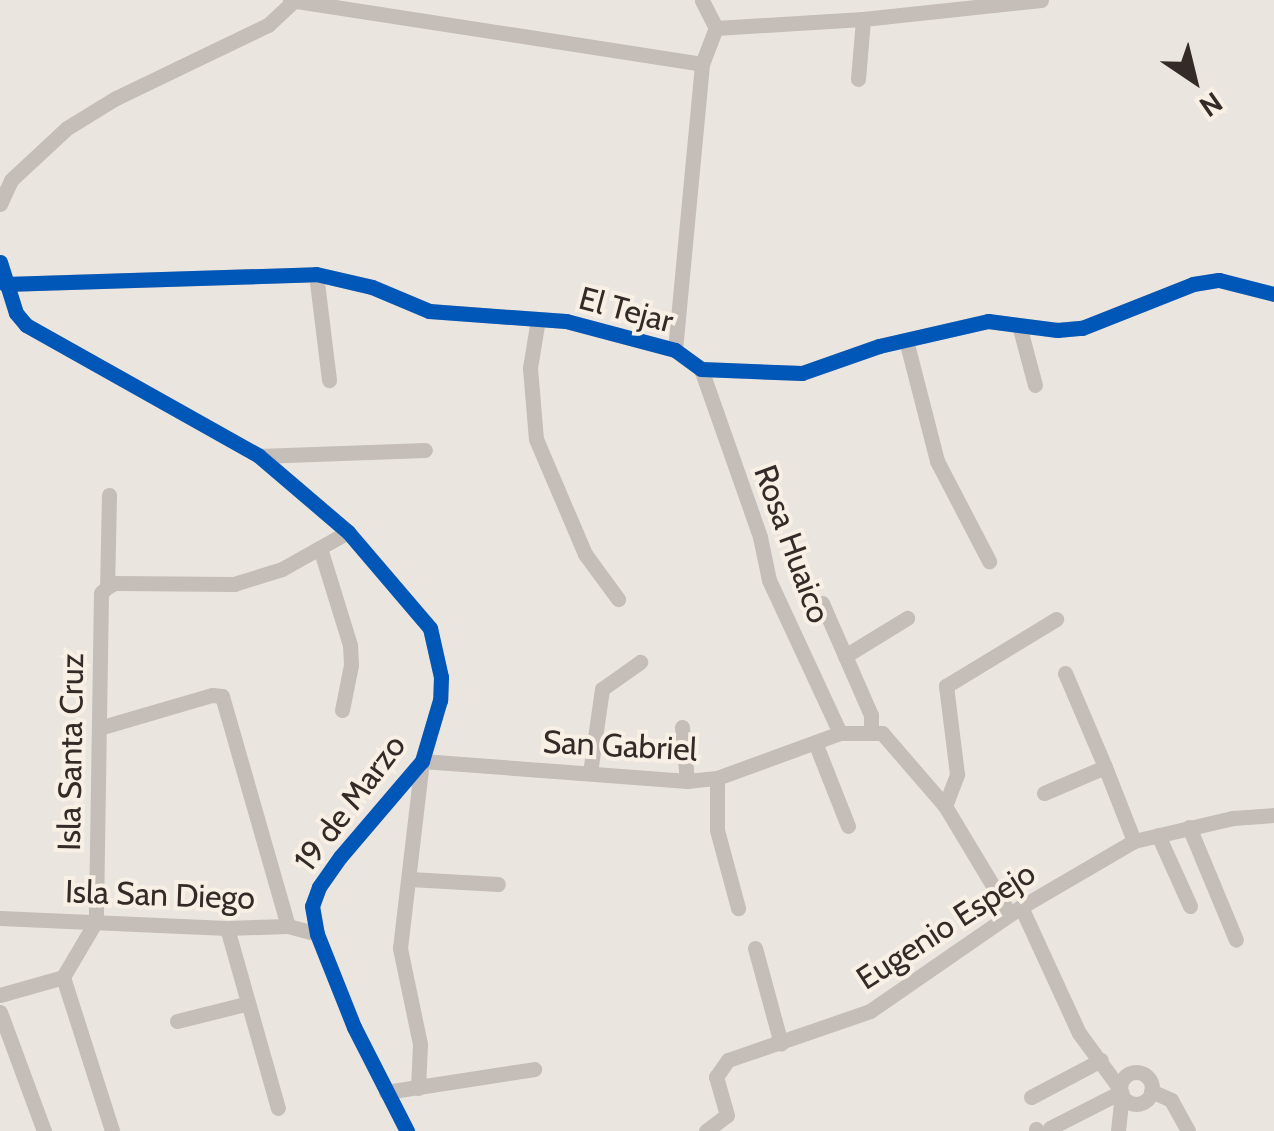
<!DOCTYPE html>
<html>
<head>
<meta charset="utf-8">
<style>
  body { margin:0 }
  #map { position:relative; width:1274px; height:1131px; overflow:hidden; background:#ebe5df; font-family:Cabin,sans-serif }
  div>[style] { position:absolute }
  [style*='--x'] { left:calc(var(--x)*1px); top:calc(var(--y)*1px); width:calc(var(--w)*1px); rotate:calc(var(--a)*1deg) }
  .minor>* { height:15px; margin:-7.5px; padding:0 7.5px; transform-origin:7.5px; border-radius:7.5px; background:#c4bdb8 }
  .minor>.ring { margin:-7.5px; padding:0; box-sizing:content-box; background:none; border:15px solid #c4bdb8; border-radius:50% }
  .cycleway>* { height:15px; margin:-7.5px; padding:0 7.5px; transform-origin:7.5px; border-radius:7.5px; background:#0057b8 }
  span { translate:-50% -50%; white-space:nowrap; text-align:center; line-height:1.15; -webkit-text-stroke:8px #f8efe5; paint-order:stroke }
  .street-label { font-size:32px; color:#342a27 }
  .north { position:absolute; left:1144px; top:30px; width:100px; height:100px; -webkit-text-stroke:8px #f8efe5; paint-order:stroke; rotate:145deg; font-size:28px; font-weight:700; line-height:40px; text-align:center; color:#342a27 }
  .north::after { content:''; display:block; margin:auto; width:35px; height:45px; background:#342a27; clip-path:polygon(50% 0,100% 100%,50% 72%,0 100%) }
</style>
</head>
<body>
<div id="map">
  <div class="minor">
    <i style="--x:290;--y:0;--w:417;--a:8.8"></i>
    <i style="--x:716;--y:28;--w:147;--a:-3.5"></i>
    <i style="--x:863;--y:19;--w:179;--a:-6.1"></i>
    <i style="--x:858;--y:79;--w:60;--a:-85.2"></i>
    <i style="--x:0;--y:204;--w:26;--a:-65"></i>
    <i style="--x:11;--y:180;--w:76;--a:-42.9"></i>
    <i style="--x:67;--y:128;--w:57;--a:-31.5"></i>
    <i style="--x:116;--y:98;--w:169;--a:-25.7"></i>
    <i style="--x:268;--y:25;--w:37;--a:-43"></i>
    <i style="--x:0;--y:262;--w:53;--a:72.6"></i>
    <i style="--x:16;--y:313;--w:16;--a:50"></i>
    <i style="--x:26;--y:325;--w:267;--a:29.3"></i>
    <i style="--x:259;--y:456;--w:117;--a:40.5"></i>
    <i style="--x:348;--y:532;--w:126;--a:49.5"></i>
    <i style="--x:430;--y:628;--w:50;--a:77.3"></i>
    <i style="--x:441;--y:677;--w:23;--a:92"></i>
    <i style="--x:440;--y:700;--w:64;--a:106.4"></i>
    <i style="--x:422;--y:761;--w:126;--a:130.5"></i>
    <i style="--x:340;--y:857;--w:37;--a:125"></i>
    <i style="--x:319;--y:887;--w:20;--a:110"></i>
    <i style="--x:312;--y:906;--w:28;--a:80"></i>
    <i style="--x:317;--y:934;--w:100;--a:68.3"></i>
    <i style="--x:354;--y:1027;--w:117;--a:63"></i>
    <i style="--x:316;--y:274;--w:107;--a:83"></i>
    <i style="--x:5;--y:284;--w:311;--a:-1.8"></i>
    <i style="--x:316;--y:274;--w:57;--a:13.1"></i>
    <i style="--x:372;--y:287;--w:62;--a:22.8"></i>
    <i style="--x:429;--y:311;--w:137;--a:4.2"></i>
    <i style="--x:566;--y:321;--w:113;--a:14.9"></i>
    <i style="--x:675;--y:350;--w:32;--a:36"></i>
    <i style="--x:701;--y:369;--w:101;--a:2.3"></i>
    <i style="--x:802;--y:373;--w:82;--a:-19.3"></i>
    <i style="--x:879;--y:346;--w:112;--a:-12.9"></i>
    <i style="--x:988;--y:321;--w:70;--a:7.4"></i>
    <i style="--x:1057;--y:330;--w:25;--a:-5"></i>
    <i style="--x:1082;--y:328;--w:119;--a:-21.6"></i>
    <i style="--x:1193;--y:284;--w:26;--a:-9"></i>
    <i style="--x:1219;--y:280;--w:57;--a:14.3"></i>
    <i style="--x:538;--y:319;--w:50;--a:99.3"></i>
    <i style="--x:530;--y:368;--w:71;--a:85.2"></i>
    <i style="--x:536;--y:439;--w:125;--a:66.9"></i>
    <i style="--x:585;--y:554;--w:56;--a:53.7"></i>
    <i style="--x:1019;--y:325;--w:62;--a:75.1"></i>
    <i style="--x:906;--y:340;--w:125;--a:75.6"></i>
    <i style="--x:937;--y:461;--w:113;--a:62.5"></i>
    <i style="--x:675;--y:350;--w:287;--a:-84.6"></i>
    <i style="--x:702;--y:64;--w:39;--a:-69"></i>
    <i style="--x:716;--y:28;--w:31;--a:-117"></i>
    <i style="--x:701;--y:369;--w:178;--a:70.6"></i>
    <i style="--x:760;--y:537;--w:44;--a:78.2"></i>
    <i style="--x:769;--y:580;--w:169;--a:65.1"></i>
    <i style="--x:259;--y:456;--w:166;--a:-2.1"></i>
    <i style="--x:109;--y:495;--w:92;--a:91.2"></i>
    <i style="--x:107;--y:587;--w:8;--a:135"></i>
    <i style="--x:101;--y:593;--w:328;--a:90.9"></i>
    <i style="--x:96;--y:921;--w:65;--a:120.5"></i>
    <i style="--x:63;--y:977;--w:162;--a:72.3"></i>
    <i style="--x:320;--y:548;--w:102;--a:72.8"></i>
    <i style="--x:350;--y:645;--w:20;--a:87"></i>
    <i style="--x:351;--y:665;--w:46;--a:101.3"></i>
    <i style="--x:107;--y:587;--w:9;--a:-27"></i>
    <i style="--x:115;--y:583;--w:119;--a:0.5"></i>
    <i style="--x:234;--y:584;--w:50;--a:-17.4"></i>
    <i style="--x:282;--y:569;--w:76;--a:-29.3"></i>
    <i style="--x:822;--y:603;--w:122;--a:66.4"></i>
    <i style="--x:871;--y:715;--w:16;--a:90"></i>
    <i style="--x:845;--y:656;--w:73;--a:-31.5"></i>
    <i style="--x:1065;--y:673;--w:102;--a:66.9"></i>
    <i style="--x:682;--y:727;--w:54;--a:84.7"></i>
    <i style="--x:99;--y:728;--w:118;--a:-16.3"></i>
    <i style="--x:212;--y:695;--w:10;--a:6"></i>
    <i style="--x:222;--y:696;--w:239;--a:74"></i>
    <i style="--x:816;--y:745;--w:87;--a:68.4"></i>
    <i style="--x:590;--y:773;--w:85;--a:-81.9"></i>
    <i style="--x:602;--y:689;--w:47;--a:-35.4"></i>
    <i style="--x:717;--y:778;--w:52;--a:90"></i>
    <i style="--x:717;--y:830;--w:81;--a:74.9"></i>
    <i style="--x:1044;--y:793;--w:66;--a:-23.1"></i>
    <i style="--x:1105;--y:767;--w:79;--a:68.6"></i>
    <i style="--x:945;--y:806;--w:34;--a:-69"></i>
    <i style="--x:957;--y:774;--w:89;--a:-97.1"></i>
    <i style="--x:946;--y:686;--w:129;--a:-31.3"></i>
    <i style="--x:1189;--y:827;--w:122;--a:67.4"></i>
    <i style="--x:1158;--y:835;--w:78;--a:65.7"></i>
    <i style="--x:410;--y:879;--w:88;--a:3.3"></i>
    <i style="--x:1021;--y:907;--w:139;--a:65.3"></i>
    <i style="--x:1079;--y:1033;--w:69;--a:53.8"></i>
    <i style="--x:0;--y:918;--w:227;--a:2.5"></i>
    <i style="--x:227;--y:928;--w:61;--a:-1.9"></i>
    <i style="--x:288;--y:926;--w:30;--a:15"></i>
    <i style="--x:227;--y:928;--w:187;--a:74.2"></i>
    <i style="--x:755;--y:948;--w:99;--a:74.8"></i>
    <i style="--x:0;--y:995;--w:66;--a:-15.9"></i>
    <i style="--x:0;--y:1012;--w:127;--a:69.7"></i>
    <i style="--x:177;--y:1021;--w:70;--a:-14"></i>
    <i class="ring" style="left:1120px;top:1072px;width:17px;height:17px"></i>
    <i style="--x:418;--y:1088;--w:44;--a:-87.4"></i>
    <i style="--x:420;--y:1044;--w:98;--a:-101.8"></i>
    <i style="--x:400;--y:948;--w:188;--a:-83.3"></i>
    <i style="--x:422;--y:761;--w:266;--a:4.3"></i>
    <i style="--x:687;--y:781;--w:30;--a:-6"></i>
    <i style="--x:717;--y:778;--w:131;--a:-20.1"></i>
    <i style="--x:840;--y:733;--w:42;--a:0"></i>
    <i style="--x:882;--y:733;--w:96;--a:49.2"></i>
    <i style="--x:945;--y:806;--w:126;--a:59"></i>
    <i style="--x:1151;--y:1091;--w:22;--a:24"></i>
    <i style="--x:1171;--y:1100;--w:35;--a:61"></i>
    <i style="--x:386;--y:1092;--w:150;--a:-8.8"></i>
    <i style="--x:1031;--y:1097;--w:79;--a:-27.9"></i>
    <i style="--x:1050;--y:1128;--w:80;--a:-26.9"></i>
    <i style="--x:1036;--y:1129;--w:2;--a:63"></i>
    <i style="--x:706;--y:1131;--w:26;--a:-37"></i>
    <i style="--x:727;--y:1115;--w:40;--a:-106"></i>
    <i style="--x:716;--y:1077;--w:21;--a:-55"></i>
    <i style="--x:728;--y:1060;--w:150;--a:-19"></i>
    <i style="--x:870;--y:1011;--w:183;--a:-34.6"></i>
    <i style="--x:1021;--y:907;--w:131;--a:-30.3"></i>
    <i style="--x:1134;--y:841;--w:102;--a:-13.1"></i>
    <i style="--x:1233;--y:818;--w:41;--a:-4.2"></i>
    <i style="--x:1118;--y:1131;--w:37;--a:-84"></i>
  </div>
  <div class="cycleway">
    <i style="--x:0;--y:262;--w:53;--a:72.6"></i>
    <i style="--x:16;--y:313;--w:16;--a:50"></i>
    <i style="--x:26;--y:325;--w:267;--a:29.3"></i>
    <i style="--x:259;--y:456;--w:117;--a:40.5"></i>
    <i style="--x:348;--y:532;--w:126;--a:49.5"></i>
    <i style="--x:430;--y:628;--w:50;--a:77.3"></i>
    <i style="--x:441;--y:677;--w:23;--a:92"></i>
    <i style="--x:440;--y:700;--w:64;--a:106.4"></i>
    <i style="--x:422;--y:761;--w:126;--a:130.5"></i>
    <i style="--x:340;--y:857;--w:37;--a:125"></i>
    <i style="--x:319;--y:887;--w:20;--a:110"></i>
    <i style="--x:312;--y:906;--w:28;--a:80"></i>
    <i style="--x:317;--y:934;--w:100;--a:68.3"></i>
    <i style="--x:354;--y:1027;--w:117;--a:63"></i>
    <i style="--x:5;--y:284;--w:311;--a:-1.8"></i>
    <i style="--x:316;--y:274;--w:57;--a:13.1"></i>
    <i style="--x:372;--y:287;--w:62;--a:22.8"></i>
    <i style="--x:429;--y:311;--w:137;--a:4.2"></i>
    <i style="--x:566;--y:321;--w:113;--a:14.9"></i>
    <i style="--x:675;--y:350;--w:32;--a:36"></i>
    <i style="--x:701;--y:369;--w:101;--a:2.3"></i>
    <i style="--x:802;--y:373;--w:82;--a:-19.3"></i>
    <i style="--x:879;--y:346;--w:112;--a:-12.9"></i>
    <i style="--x:988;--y:321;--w:70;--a:7.4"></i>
    <i style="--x:1057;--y:330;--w:25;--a:-5"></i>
    <i style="--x:1082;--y:328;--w:119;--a:-21.6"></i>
    <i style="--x:1193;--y:284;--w:26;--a:-9"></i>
    <i style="--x:1219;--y:280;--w:57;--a:14.3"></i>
  </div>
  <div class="street-label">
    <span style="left:626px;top:310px;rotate:15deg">El Tejar</span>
    <span style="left:792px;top:544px;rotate:70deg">Rosa Huaico</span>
    <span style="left:620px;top:746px;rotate:3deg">San Gabriel</span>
    <span style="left:71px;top:752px;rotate:-89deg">Isla Santa Cruz</span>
    <span style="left:350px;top:803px;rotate:-53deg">19 de Marzo</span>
    <span style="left:160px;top:895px;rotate:2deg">Isla San Diego</span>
    <span style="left:946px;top:926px;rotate:-33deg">Eugenio Espejo</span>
  </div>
  <div class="north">N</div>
</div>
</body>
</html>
